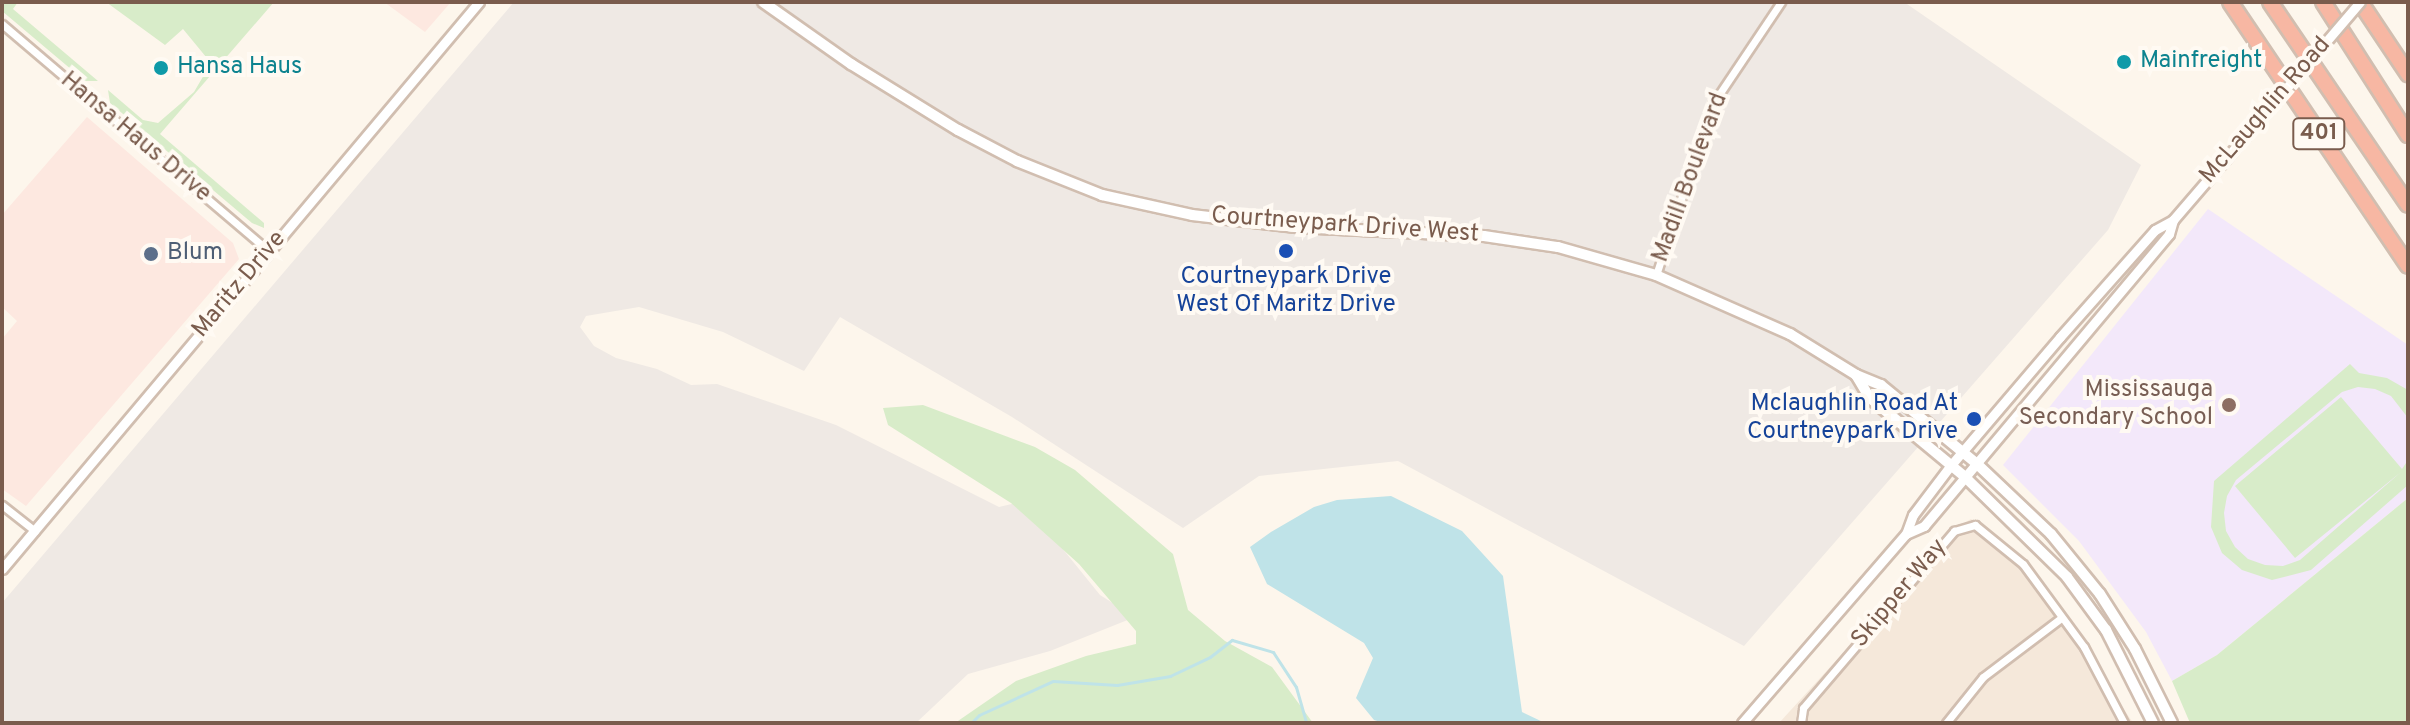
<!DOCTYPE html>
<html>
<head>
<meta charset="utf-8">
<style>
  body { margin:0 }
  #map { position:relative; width:2410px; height:725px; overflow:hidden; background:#fdf6ec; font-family:Overpass,sans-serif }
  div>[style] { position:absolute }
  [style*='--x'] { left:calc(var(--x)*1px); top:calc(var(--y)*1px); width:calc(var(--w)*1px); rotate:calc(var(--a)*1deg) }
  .residential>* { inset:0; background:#f5e8da }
  .commercial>* { inset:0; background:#fde8e0 }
  .industrial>* { inset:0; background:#efe9e4 }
  .education>* { inset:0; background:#f3e8fa }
  .green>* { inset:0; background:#d8ecc9 }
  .water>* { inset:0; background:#bfe3e8 }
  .stream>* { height:3px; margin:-1.5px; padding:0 1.5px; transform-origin:1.5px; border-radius:1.5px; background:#bfe3e8 }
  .roads { filter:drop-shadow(2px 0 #d1beb0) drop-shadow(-2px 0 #d1beb0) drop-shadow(0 2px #d1beb0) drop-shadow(0 -2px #d1beb0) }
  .minor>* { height:7px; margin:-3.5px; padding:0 3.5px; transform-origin:3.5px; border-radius:3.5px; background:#fff }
  .tertiary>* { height:9px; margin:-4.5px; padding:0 4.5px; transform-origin:4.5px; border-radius:4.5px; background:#fff }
  .secondary>* { height:10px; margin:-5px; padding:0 5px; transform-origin:5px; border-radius:5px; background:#fff }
  .motorway>* { height:14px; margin:-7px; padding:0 7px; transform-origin:7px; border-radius:7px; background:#f7b7a3 }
  .bridges { filter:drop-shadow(2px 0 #d1beb0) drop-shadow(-2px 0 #d1beb0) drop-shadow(0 2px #d1beb0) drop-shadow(0 -2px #d1beb0) }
  .tertiary-bridge>* { height:9px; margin:-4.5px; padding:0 4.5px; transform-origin:4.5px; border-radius:4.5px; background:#fff }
  .dots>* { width:22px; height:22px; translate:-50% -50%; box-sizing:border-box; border:4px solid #fffaf3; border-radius:50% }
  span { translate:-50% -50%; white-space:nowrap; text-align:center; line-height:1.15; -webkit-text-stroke:8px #fffaf3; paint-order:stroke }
  .shield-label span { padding:2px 6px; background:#fffaf3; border:2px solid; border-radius:6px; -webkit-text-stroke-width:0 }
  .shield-label { font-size:22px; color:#7a5c4d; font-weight:700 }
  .culture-label { font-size:24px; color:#0d838f }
  .left { translate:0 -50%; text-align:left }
  .street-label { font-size:24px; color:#7a5c4d }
  .service-label { font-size:24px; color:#4e5e75 }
  .transit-label { font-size:24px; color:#164399 }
  .right { translate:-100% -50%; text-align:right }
  .education-label { font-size:24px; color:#785e54 }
  .frame { position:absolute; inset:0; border:4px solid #7a5c4d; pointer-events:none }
</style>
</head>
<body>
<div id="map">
  <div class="residential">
    <i style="clip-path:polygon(1971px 519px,2033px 572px,2133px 723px,1779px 723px,1959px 526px)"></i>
  </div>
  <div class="commercial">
    <i style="clip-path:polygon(384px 2px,451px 2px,425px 32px)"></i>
    <i style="clip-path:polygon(87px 117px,233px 243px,239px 259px,26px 506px,2px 489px,2px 339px,17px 321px,2px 307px,2px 215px)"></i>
  </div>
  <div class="industrial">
    <i style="clip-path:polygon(514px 2px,1904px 2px,2141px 165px,2108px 230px,1744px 646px,1398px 461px,1259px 476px,1183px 528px,1012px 417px,840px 317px,804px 371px,723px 332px,639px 307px,586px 316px,580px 327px,594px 346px,616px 358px,657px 369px,691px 385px,717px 384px,836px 425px,999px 507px,1024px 501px,1100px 595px,1135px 617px,1050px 651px,968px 674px,916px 723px,2px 723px,2px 603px)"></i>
  </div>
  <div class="education">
    <i style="clip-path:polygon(2208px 209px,2408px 345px,2408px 498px,2217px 655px,2172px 681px,2146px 632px,2079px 541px,2003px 465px)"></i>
  </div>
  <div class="green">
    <i style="clip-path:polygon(2px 2px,18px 2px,13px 9px,98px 81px,85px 81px,2px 11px)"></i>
    <i style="clip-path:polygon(106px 2px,274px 2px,160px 134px,264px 223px,264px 228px,252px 223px,110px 103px,108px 90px,143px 120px,158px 123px,194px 92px,211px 63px,183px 29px,165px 45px)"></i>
    <i style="clip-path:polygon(2350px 364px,2359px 373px,2387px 378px,2408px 390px,2408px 418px,2391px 396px,2375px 389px,2358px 387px,2342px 392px,2236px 480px,2227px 496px,2224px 513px,2226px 531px,2235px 547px,2248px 559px,2265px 565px,2283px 566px,2300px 560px,2401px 472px,2295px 558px,2235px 486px,2341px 397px,2402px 469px,2408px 460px,2408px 485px,2311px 570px,2272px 580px,2242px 570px,2222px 553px,2211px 527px,2214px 481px)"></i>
    <i style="clip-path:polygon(923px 405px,1035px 447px,1075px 470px,1173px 554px,1188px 610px,1225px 641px,1272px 667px,1313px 723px,955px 723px,1016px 681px,1086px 656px,1136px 644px,1136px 631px,1079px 564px,1011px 503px,888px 425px,883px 408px)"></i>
    <i style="clip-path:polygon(2408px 498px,2408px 723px,2190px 723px,2172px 681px,2217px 655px)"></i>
  </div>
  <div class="water">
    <i style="clip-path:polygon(1391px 496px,1462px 531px,1503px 576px,1522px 712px,1545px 723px,1384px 723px,1374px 720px,1356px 698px,1373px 658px,1364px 643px,1267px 584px,1250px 547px,1271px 532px,1314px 507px,1337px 500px)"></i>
  </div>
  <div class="stream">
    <i style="--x:971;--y:723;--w:11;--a:-45"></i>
    <i style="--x:979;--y:715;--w:81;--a:-24.7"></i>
    <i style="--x:1053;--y:681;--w:64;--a:3.6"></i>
    <i style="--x:1117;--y:685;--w:54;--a:-9.6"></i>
    <i style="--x:1170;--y:676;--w:44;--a:-25.4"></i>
    <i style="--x:1210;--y:657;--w:28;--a:-38"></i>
    <i style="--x:1232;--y:640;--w:43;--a:16.3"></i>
    <i style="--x:1273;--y:652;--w:42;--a:56.7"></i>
    <i style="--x:1296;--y:687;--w:37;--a:74"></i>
  </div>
  <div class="roads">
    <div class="minor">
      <i style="--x:2;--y:24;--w:350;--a:40.4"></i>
      <i style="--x:1656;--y:275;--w:179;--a:-71.8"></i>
      <i style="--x:1712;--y:105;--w:124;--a:-56.2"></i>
      <i style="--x:2;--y:505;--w:42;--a:38.2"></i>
      <i style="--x:1801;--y:723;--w:15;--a:-82"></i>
      <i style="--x:1803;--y:708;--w:233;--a:-49.5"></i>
      <i style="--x:1954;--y:531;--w:22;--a:-16"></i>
      <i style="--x:1975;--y:525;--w:62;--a:39.1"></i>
      <i style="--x:2023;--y:564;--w:103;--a:53.7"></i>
      <i style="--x:2084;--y:647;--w:86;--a:62.2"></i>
      <i style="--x:1946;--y:723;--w:59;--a:-51.2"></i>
      <i style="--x:1983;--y:677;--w:98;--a:-37.1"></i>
    </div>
    <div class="tertiary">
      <i style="--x:1906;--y:534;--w:20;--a:-24"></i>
      <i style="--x:1924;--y:526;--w:381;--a:-50"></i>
      <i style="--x:2169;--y:234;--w:15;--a:-74"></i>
      <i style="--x:2;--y:569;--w:741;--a:-49.93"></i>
      <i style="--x:1742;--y:723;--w:250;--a:-49.1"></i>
      <i style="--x:1906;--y:534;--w:20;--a:-70"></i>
      <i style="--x:1913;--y:515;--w:63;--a:-52.8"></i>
      <i style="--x:1951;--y:465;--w:168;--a:-49.6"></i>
      <i style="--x:2060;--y:337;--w:143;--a:-48.4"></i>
      <i style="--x:2155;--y:230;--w:21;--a:-29"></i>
      <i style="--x:2173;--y:220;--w:133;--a:-49.3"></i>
    </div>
    <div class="secondary">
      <i style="--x:763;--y:2;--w:108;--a:35.2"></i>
      <i style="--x:851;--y:64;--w:126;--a:31.7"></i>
      <i style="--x:958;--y:130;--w:67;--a:27.7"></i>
      <i style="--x:1017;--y:161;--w:92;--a:21.8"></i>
      <i style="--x:1102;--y:195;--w:92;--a:12.5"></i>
      <i style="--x:1192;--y:215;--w:104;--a:6.6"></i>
      <i style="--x:1295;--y:227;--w:189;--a:2.7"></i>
      <i style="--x:1484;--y:236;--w:75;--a:8.5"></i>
      <i style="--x:1558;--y:247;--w:102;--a:15.9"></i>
      <i style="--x:1656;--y:275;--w:146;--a:23.8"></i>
      <i style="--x:1790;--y:334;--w:78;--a:31.8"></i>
      <i style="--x:1856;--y:375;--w:27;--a:22"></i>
      <i style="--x:1881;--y:385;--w:123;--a:39.4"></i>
      <i style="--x:1976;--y:463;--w:103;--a:43.4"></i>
      <i style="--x:2051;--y:534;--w:77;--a:50.8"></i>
      <i style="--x:2100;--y:594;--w:65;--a:57.5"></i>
      <i style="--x:2135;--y:649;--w:83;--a:63.4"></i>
      <i style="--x:1856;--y:375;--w:27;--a:59"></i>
      <i style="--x:1870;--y:398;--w:124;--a:39.7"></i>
      <i style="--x:1965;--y:477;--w:143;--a:44.4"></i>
      <i style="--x:2067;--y:577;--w:66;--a:53.7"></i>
      <i style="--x:2106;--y:630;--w:104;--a:63.2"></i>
    </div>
    <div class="motorway">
      <i style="--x:2230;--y:2;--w:318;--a:56"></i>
      <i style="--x:2270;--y:2;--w:245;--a:55.8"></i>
      <i style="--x:2323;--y:2;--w:158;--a:57.4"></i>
      <i style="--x:2360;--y:2;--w:87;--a:56.3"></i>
    </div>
  </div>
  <div class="bridges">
    <div class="tertiary-bridge">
      <i style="--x:2260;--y:119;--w:154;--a:-49.5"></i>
    </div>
  </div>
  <div class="dots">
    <i style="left:2124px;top:62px;background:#0f9aa8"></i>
    <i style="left:161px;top:68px;background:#0f9aa8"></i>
    <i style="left:1286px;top:251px;background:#1a4fb4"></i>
    <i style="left:151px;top:254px;background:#5c6f8a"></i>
    <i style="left:2229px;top:405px;background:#8d6e63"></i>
    <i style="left:1974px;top:419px;background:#1a4fb4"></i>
  </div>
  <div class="shield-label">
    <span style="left:2319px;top:134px">401</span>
  </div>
  <div class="culture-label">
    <span class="left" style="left:2140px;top:62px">Mainfreight</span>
    <span class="left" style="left:177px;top:68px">Hansa Haus</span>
  </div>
  <div class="street-label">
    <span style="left:2266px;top:111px;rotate:-49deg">McLaughlin Road</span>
    <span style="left:135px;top:138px;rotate:40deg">Hansa Haus Drive</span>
    <span style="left:1691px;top:178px;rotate:-70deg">Madill Boulevard</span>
    <span style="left:1345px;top:226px;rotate:4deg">Courtneypark Drive West</span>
    <span style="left:240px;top:285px;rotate:-50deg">Maritz Drive</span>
    <span style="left:1900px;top:594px;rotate:-50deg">Skipper Way</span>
  </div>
  <div class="service-label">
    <span class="left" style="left:167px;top:254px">Blum</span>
  </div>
  <div class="transit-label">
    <span style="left:1286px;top:292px">Courtneypark Drive<br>West Of Maritz Drive</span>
    <span class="right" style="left:1958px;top:419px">Mclaughlin Road At<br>Courtneypark Drive</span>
  </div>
  <div class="education-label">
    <span class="right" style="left:2213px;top:405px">Mississauga<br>Secondary School</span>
  </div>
  <div class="frame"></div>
</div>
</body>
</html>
